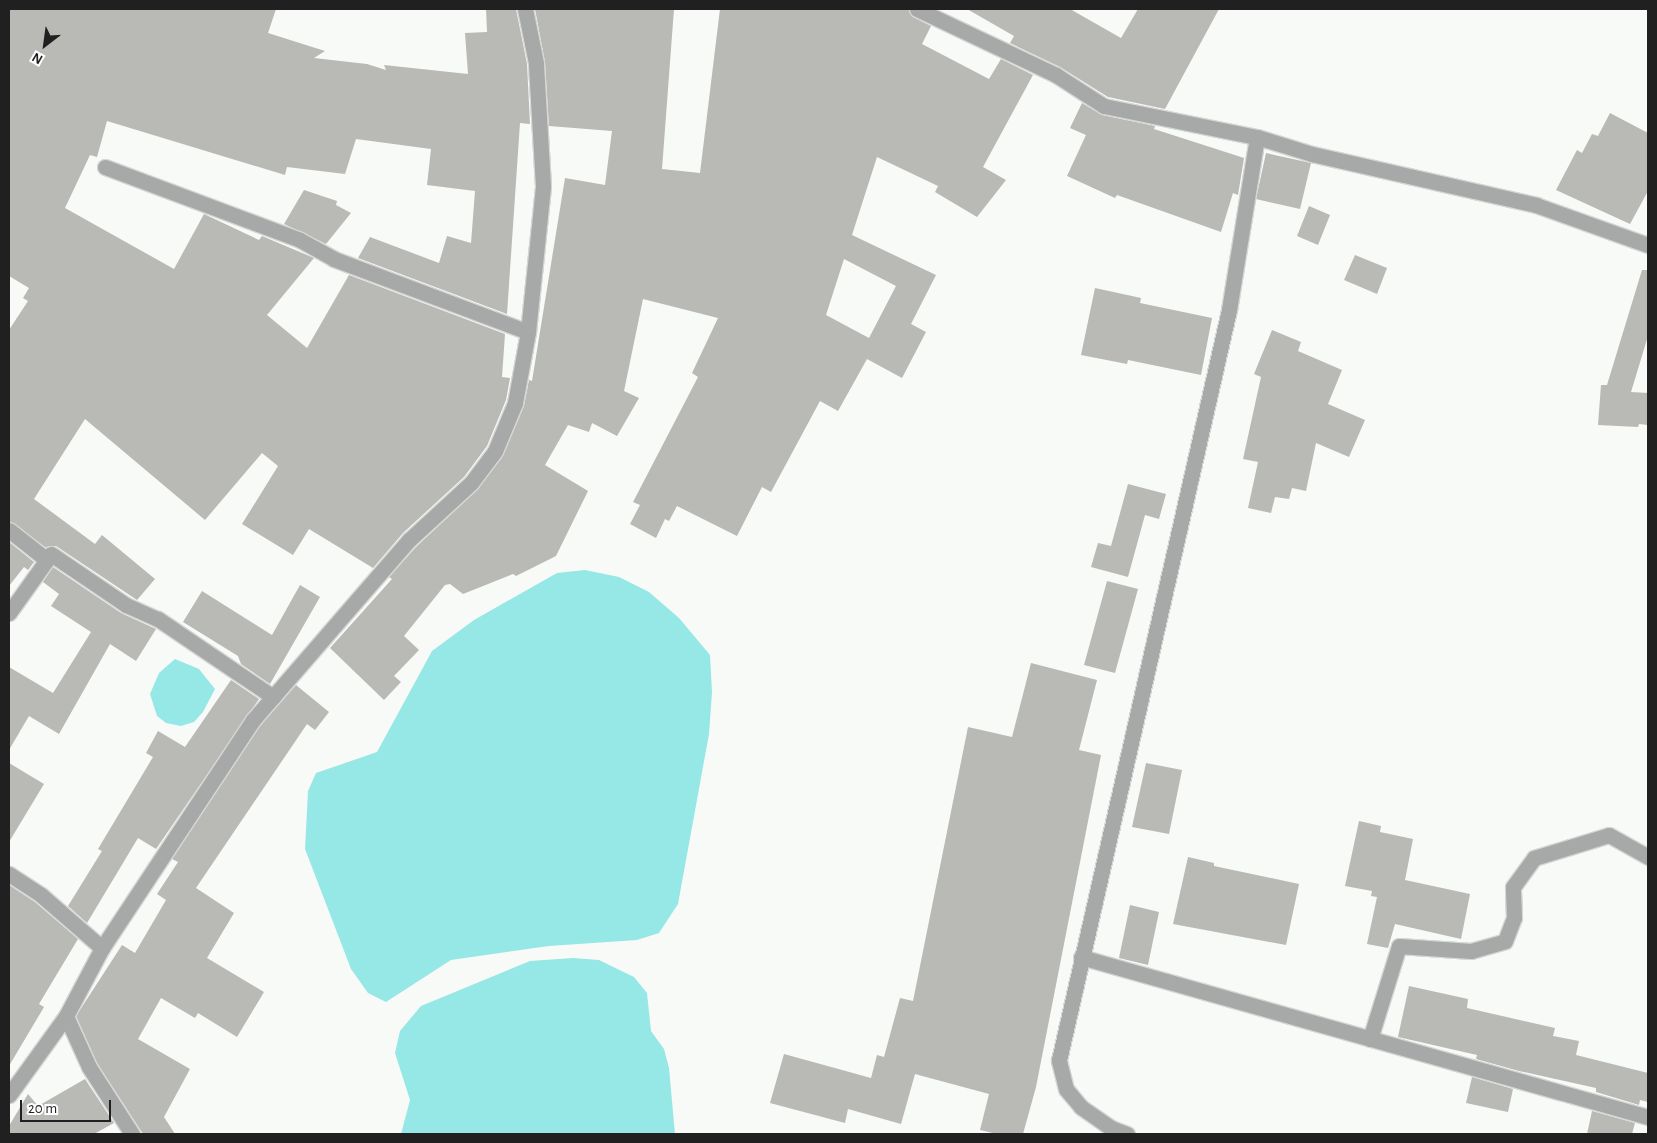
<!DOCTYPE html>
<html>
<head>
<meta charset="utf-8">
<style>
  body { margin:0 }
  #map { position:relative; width:1657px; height:1143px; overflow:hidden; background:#f8faf7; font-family:"Alegreya Sans",sans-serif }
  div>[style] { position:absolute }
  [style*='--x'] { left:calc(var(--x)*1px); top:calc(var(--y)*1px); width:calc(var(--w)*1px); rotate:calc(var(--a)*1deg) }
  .water>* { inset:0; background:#95e8e5 }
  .building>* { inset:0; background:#b9b9b6 }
  .roads { filter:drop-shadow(1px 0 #d5d7d4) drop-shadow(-1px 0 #d5d7d4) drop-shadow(0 1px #d5d7d4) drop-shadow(0 -1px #d5d7d4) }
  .lane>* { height:15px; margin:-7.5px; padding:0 7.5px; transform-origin:7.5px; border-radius:7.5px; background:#a7a8a8 }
  .street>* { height:15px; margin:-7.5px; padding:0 7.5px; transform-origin:7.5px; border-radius:7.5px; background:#a7a8a8 }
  span { translate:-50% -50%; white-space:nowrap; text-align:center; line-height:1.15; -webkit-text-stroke:5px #fff; paint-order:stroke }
  .frame { position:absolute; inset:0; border:10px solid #1f201f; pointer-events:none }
  .north { position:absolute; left:20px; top:20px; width:50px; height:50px; -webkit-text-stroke:4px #fff; paint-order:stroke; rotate:210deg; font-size:14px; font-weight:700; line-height:20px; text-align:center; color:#1f201f }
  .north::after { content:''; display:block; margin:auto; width:18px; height:22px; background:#1f201f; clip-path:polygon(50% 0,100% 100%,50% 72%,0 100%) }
  .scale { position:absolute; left:20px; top:1100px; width:91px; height:22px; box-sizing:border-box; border:2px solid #1f201f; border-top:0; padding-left:6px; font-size:15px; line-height:18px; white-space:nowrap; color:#1f201f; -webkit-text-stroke:4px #fff; paint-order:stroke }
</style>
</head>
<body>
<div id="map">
  <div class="water">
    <i style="clip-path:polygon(585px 570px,619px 577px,649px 592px,679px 618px,710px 655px,712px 692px,709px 734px,678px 904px,659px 933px,637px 940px,549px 946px,451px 960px,386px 1002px,368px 993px,351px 969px,305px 849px,308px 791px,316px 773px,377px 752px,432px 651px,474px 620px,557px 573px)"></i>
    <i style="clip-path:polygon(175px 659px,199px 669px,215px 689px,203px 712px,194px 722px,181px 726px,166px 723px,157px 716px,150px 694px,159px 673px)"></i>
    <i style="clip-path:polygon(573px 958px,599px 960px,634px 977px,647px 993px,651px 1031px,664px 1049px,669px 1068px,675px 1134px,401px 1134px,410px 1100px,395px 1053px,400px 1031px,421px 1006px,530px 961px)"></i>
  </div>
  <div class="building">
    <i style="clip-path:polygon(9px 9px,276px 9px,268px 33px,325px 51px,314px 58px,367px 64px,386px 70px,384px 65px,468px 74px,465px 33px,487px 32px,486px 9px,516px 9px,527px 64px,530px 124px,520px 123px,507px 314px,358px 258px,370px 237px,439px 263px,447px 236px,471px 243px,475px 191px,427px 185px,431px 149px,356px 139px,345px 174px,287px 167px,285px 175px,107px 121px,97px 157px,90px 155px,65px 208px,174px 269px,204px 214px,259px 240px,262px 236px,314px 258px,267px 315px,307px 348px,349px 275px,505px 334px,502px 377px,510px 378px,506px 400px,487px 446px,464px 477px,403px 533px,373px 568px,309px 529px,293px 555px,242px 524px,278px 466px,262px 453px,205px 520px,85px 419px,34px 499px,95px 544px,102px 535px,155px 579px,137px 600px,56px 546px,45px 547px,9px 521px,9px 330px,28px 301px,23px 298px,29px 288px,9px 276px)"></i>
    <i style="clip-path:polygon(evenodd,535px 9px,674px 9px,662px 169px,700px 173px,720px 9px,908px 9px,913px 17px,931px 26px,922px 44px,989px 79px,1001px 59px,1033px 75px,983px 167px,1006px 180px,977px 217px,935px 192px,938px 186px,877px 157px,852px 235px,936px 275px,911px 324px,926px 332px,902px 378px,867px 359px,838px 411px,820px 401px,771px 492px,762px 487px,737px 536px,677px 506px,669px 521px,665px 519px,656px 538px,630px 524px,640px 505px,633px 502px,698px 377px,692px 373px,718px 318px,643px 299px,624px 391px,639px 398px,617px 436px,592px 423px,589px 432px,568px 425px,545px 465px,588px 491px,556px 556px,516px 576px,513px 574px,463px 594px,450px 584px,445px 585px,404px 636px,419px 650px,394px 676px,401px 682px,384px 700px,330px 648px,392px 579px,389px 577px,416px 547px,477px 490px,503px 456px,524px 406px,529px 380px,532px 381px,565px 178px,605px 185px,612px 131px,549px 126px,545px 62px,535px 9px,844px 259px,896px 286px,869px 338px,826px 315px,844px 259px)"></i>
    <i style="clip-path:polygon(967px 9px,1070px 9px,1121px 38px,1138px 9px,1219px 9px,1165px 109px,1108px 97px,1060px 67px,1010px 43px,1014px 36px)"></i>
    <i style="clip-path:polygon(1082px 103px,1102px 115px,1155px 126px,1154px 129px,1244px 158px,1238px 195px,1233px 193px,1221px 232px,1117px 195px,1115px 198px,1067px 176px,1086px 135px,1070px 128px)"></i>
    <i style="clip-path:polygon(1610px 113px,1648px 133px,1648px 191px,1630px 224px,1556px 190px,1577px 150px,1582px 153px,1592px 134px,1598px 136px)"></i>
    <i style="clip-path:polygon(1266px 153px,1311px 163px,1300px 209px,1256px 199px)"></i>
    <i style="clip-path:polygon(304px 190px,337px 201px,336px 205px,351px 213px,326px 244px,284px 224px)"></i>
    <i style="clip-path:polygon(1309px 206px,1330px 215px,1318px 245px,1297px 236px)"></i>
    <i style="clip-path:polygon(1355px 255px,1387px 268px,1377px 294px,1344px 280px)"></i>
    <i style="clip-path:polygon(1642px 270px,1648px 270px,1648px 336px,1631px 392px,1648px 393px,1648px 425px,1639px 424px,1638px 427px,1598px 425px,1601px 385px,1607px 385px)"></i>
    <i style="clip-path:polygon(1095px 288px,1141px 298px,1140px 303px,1212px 318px,1201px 375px,1128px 360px,1127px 364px,1081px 355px)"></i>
    <i style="clip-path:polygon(1272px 330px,1301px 342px,1298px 351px,1342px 370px,1328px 404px,1365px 420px,1349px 457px,1316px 443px,1306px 491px,1292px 488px,1289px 499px,1275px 497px,1271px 513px,1248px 508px,1258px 462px,1243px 459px,1261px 377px,1254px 374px)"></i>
    <i style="clip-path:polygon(1128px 484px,1166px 494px,1159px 519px,1145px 515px,1128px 577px,1091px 567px,1098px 543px,1111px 546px)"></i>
    <i style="clip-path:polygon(9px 542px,34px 562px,28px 570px,24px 567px,9px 586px)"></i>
    <i style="clip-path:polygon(53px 567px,121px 613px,156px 629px,136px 661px,110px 644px,59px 734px,29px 716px,9px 750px,9px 667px,53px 693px,91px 632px,51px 606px,59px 594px,43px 582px)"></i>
    <i style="clip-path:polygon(1107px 581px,1138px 589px,1115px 673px,1084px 665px)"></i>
    <i style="clip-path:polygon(300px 585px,320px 597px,270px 684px,241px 664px,238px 656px,183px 622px,202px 591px,272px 635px)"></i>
    <i style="clip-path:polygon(1031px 663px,1097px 680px,1079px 750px,1101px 755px,1036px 1087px,1023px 1134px,997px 1134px,980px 1130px,989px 1094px,915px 1074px,901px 1124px,848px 1109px,845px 1123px,770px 1103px,784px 1054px,871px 1078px,877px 1055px,884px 1057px,900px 998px,913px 1001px,968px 727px,1012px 737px)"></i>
    <i style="clip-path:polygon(231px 680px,259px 699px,156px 849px,138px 838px,87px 923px,68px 906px,102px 851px,98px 849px,153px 757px,146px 753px,158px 731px,185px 747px)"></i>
    <i style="clip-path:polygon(296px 685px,329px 712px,315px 730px,307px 724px,196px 888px,234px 913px,207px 958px,264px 992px,237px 1037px,198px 1013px,195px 1018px,161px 998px,138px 1039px,190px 1069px,164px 1117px,175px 1134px,143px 1134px,97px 1063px,76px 1016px,122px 945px,135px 953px,166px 900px,157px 894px,178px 862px,172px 859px,260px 726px)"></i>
    <i style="clip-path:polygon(9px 763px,44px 784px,9px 842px)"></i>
    <i style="clip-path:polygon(1146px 763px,1182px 770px,1169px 834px,1132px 827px)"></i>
    <i style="clip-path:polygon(1359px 821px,1381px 826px,1380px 832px,1413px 839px,1405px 880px,1470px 894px,1461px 939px,1395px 924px,1388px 948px,1367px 944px,1377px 897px,1371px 896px,1372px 891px,1345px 886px)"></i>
    <i style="clip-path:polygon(1188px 857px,1214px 863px,1214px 866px,1299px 884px,1286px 945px,1173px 924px)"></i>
    <i style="clip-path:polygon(9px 885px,35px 902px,78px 939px,39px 1004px,44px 1007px,9px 1066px)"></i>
    <i style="clip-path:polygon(1130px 905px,1159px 912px,1148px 965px,1119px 958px)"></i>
    <i style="clip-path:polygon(1409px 986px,1468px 999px,1467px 1008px,1555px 1028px,1553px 1036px,1579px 1041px,1576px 1055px,1648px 1073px,1648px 1102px,1640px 1100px,1639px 1105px,1596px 1092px,1596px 1088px,1519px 1071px,1476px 1059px,1477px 1055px,1398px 1037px)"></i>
    <i style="clip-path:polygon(1472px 1077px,1513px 1089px,1508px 1112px,1466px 1103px)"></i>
    <i style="clip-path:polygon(85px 1079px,114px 1123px,94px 1134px,9px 1134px,9px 1126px,28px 1094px,38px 1106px)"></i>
    <i style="clip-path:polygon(1592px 1111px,1635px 1123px,1632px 1134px,1587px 1134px)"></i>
  </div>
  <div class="roads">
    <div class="lane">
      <i style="--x:105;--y:167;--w:208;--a:20.5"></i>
      <i style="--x:300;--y:240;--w:39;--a:29"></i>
      <i style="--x:334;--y:259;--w:207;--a:20.6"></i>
    </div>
    <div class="street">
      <i style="--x:917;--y:9;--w:154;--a:25.4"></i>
      <i style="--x:1056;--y:75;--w:57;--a:32.9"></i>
      <i style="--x:1104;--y:106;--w:156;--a:11.5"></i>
      <i style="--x:1257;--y:137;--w:58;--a:17.2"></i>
      <i style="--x:1312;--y:154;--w:230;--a:12.8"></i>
      <i style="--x:1536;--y:205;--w:119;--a:19.7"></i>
      <i style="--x:9;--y:530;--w:48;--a:38.3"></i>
      <i style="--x:9;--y:613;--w:72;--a:-54.6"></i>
      <i style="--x:51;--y:554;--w:91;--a:34.2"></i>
      <i style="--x:126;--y:605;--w:35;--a:24"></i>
      <i style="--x:158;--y:619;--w:139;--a:34.1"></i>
      <i style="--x:9;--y:874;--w:38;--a:33"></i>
      <i style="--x:41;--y:895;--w:81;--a:41"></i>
      <i style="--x:1081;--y:957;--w:589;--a:15.76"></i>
      <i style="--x:66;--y:1016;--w:56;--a:65.7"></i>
      <i style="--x:89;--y:1067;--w:80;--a:57.3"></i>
      <i style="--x:1370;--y:1039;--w:97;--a:-72.7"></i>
      <i style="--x:1399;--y:946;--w:72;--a:4"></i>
      <i style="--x:1471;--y:951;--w:35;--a:-16"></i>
      <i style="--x:1505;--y:941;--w:25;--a:-69"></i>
      <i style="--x:1514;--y:918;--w:31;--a:-92"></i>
      <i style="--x:1513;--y:887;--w:36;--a:-54"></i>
      <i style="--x:1534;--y:858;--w:78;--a:-17"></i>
      <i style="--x:1609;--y:835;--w:45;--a:29.4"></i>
      <i style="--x:9;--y:1095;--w:97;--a:-54.2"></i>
      <i style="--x:66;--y:1016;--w:77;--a:-62.1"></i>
      <i style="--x:102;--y:948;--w:273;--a:-56.5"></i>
      <i style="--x:253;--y:720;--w:238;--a:-49.1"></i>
      <i style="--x:409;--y:540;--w:84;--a:-42.6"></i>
      <i style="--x:471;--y:483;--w:40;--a:-53"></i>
      <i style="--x:495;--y:451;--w:52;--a:-67.4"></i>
      <i style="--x:515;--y:403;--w:72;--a:-79.6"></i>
      <i style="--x:528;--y:332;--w:147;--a:-84.1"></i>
      <i style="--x:543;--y:186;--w:123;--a:-93.3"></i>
      <i style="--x:536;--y:63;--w:55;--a:-101.5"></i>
      <i style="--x:1127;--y:1134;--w:17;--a:-159"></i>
      <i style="--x:1111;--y:1128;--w:37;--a:-145"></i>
      <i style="--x:1081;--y:1107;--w:23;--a:-130"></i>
      <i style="--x:1066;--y:1089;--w:30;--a:-104"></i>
      <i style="--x:1059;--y:1060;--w:769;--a:-77.23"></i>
      <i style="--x:1229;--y:310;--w:175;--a:-80.8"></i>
    </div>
  </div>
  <div class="frame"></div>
  <div class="north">N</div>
  <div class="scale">20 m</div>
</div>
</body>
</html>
